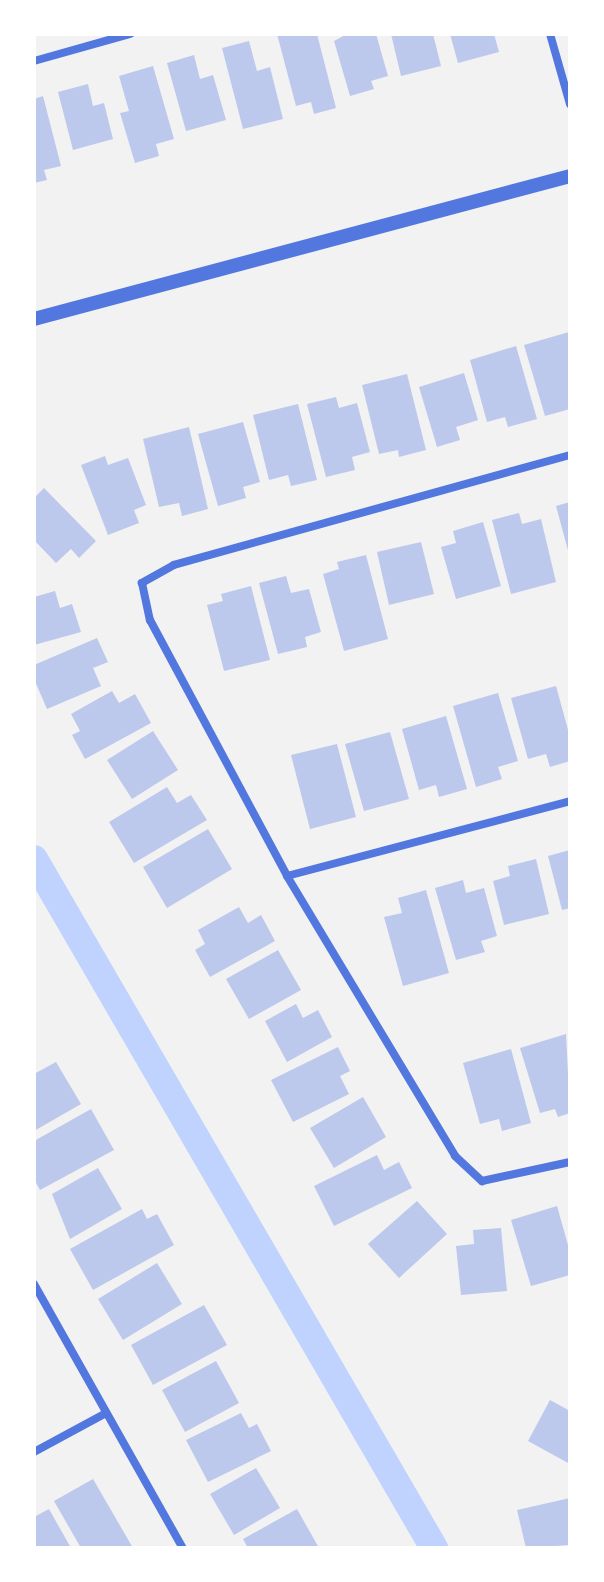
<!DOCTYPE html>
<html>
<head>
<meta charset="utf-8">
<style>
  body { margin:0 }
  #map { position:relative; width:604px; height:1582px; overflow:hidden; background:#f2f2f2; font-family:"Asap Condensed",sans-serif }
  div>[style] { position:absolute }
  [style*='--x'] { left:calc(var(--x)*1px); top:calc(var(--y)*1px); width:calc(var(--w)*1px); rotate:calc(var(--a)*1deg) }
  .canal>* { height:28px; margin:-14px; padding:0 14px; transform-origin:14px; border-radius:14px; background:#bfd3fe }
  .building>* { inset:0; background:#bdc9ec }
  .minor>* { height:8px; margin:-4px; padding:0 4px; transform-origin:4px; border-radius:4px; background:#5277de }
  .tertiary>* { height:14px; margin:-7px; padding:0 7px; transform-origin:7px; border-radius:7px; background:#5277de }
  span { translate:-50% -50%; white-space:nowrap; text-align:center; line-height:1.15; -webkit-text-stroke:6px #fff; paint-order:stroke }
  .frame { position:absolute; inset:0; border:36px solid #fff; pointer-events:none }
</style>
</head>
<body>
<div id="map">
  <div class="canal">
    <i style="--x:34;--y:859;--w:797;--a:59.86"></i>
  </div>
  <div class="building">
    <i style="clip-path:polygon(277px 34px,317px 34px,336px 108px,314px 114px,311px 102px,296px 106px)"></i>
    <i style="clip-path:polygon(347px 34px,376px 34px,388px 76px,371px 81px,374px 89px,350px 96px,334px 41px)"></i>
    <i style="clip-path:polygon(391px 34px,433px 34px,441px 66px,401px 76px)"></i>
    <i style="clip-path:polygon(450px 34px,494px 34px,499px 52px,458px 63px)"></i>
    <i style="clip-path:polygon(249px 41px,257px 71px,270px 67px,283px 119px,243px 129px,222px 48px)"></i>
    <i style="clip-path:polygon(194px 55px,200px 79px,213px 75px,226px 120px,186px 131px,167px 63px)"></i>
    <i style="clip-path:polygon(153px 66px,174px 139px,156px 144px,159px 156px,135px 163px,120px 113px,129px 111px,119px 76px)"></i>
    <i style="clip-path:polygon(88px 84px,93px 106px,104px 103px,113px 139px,73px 150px,58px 92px)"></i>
    <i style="clip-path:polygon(43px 96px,61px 166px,44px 170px,47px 180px,34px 183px,34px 99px)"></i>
    <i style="clip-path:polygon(569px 332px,570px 409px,545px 416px,524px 345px)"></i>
    <i style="clip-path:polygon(516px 346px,537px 419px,508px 427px,505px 417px,487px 422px,470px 360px)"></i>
    <i style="clip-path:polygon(464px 373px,478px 420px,456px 427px,460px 440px,437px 447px,419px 387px)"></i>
    <i style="clip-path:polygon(407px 374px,426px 450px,399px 457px,398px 450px,379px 454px,362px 385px)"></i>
    <i style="clip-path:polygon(336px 397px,339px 408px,357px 403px,370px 452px,352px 457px,355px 470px,326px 477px,307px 404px)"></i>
    <i style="clip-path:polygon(298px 404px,317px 480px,291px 486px,288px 475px,269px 480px,253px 415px)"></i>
    <i style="clip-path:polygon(243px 422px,260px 482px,243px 487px,246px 498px,218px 506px,198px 434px)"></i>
    <i style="clip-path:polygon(189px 427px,208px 509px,182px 516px,179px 503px,159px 507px,143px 439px)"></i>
    <i style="clip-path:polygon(105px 456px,108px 465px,128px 458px,146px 505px,134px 510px,139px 523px,108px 535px,81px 465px)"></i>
    <i style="clip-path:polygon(44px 488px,96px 541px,79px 558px,71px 549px,56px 563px,34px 540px,34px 498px)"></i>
    <i style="clip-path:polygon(570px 502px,570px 553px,569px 554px,556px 506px)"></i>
    <i style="clip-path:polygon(519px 513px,522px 524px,541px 519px,556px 582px,511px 594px,492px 520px)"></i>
    <i style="clip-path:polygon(483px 522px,501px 586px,456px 599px,441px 547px,456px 543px,453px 531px)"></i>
    <i style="clip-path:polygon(421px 542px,434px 594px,389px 605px,377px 552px)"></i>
    <i style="clip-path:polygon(366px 555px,388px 639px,344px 651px,323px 574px,339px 569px,337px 562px)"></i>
    <i style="clip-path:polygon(286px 576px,291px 593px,309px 589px,321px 632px,305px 637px,307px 647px,278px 654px,259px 583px)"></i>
    <i style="clip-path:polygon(251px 586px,270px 660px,224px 671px,207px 605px,223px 601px,221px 594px)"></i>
    <i style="clip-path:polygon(55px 591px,60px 608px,72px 604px,81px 632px,34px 645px,34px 597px)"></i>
    <i style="clip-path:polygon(97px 638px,108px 662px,93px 668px,101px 686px,47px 709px,34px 679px,34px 665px)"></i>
    <i style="clip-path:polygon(556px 686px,570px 737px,570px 761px,550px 767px,546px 754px,528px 759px,511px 698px)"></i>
    <i style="clip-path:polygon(112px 691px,119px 703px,135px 694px,151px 723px,85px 759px,72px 735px,80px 731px,71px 714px)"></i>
    <i style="clip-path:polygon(498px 693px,518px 761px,498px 767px,502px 779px,476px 787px,453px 706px)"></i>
    <i style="clip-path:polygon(446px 716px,467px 789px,439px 797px,436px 785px,419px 790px,402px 729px)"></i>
    <i style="clip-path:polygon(153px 731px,178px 770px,132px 799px,107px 760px)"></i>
    <i style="clip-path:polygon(390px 732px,409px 799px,364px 811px,345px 744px)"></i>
    <i style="clip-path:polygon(337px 744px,356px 817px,310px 829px,291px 755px)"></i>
    <i style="clip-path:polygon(167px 787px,177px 803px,191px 795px,207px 820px,134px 863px,109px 822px)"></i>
    <i style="clip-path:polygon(208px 829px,232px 869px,167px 908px,143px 867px)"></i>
    <i style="clip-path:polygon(570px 850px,570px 908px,562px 910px,548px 856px)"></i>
    <i style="clip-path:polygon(536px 859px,549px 914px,504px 925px,493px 881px,510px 876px,508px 866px)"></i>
    <i style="clip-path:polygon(463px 880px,466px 893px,484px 888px,497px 936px,481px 941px,485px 952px,456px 960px,435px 888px)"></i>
    <i style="clip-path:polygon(426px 890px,449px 973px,403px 986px,384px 917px,402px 913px,398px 898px)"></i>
    <i style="clip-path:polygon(239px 907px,248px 923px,261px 915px,275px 941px,210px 977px,195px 950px,205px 944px,198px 930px)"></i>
    <i style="clip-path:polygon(278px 950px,301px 990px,249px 1019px,226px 979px)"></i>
    <i style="clip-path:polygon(296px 1004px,303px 1018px,318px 1010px,332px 1037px,287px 1062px,265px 1021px)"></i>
    <i style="clip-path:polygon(566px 1034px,570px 1113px,558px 1117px,555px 1109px,540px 1113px,520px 1048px)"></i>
    <i style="clip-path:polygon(338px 1047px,350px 1071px,340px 1076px,349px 1094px,293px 1122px,271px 1080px)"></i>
    <i style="clip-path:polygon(511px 1049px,531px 1123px,502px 1131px,499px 1119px,480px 1124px,463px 1063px)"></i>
    <i style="clip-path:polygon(56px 1062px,81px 1104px,34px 1131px,34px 1074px)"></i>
    <i style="clip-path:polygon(363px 1097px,386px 1137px,334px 1168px,310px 1128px)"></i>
    <i style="clip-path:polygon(91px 1109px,114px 1150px,40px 1190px,34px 1179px,34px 1141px)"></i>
    <i style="clip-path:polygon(377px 1155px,384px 1170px,399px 1162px,412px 1188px,334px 1226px,314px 1186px)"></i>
    <i style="clip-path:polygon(98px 1168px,122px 1209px,70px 1239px,52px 1194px)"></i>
    <i style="clip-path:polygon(417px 1201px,447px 1234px,399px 1278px,368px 1244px)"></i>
    <i style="clip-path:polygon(557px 1206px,570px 1252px,570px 1275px,531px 1286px,511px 1220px)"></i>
    <i style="clip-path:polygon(142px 1209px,147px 1219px,157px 1214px,174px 1245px,93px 1290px,70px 1249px)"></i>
    <i style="clip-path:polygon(501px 1228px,507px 1291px,461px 1295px,456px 1246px,474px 1244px,473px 1230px)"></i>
    <i style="clip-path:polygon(157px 1263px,182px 1304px,123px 1340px,98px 1299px)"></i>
    <i style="clip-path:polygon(204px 1305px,227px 1345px,153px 1385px,131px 1345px)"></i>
    <i style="clip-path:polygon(216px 1361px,239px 1403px,185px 1432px,162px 1390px)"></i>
    <i style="clip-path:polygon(550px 1400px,570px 1411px,570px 1464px,528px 1441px)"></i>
    <i style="clip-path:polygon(241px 1413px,249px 1428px,257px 1424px,271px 1451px,208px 1482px,186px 1440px)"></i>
    <i style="clip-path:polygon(256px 1468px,280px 1508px,234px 1535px,210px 1494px)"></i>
    <i style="clip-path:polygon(93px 1479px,133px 1548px,81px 1548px,54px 1501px)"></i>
    <i style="clip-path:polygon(570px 1498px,570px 1545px,526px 1548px,517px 1510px)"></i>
    <i style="clip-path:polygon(49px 1509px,71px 1548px,34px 1548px,34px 1517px)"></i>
    <i style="clip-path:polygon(297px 1509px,319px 1548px,248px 1548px,243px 1539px)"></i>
  </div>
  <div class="minor">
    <i style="--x:550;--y:34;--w:73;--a:74.1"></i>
    <i style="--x:34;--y:61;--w:100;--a:-15.7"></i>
    <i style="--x:570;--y:455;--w:411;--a:164.5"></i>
    <i style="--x:174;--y:565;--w:37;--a:151"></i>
    <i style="--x:142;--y:583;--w:38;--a:78"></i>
    <i style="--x:150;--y:620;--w:290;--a:61.8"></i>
    <i style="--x:287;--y:876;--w:327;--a:59"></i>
    <i style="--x:455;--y:1156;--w:37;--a:43"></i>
    <i style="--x:482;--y:1181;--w:90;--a:-12.2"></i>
    <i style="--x:287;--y:876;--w:293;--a:-14.8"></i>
    <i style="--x:34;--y:1284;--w:303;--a:60.6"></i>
    <i style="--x:34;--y:1452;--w:82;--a:-28.4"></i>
  </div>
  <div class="tertiary">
    <i style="--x:34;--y:319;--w:555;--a:-14.94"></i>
  </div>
  <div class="frame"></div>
</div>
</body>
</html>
